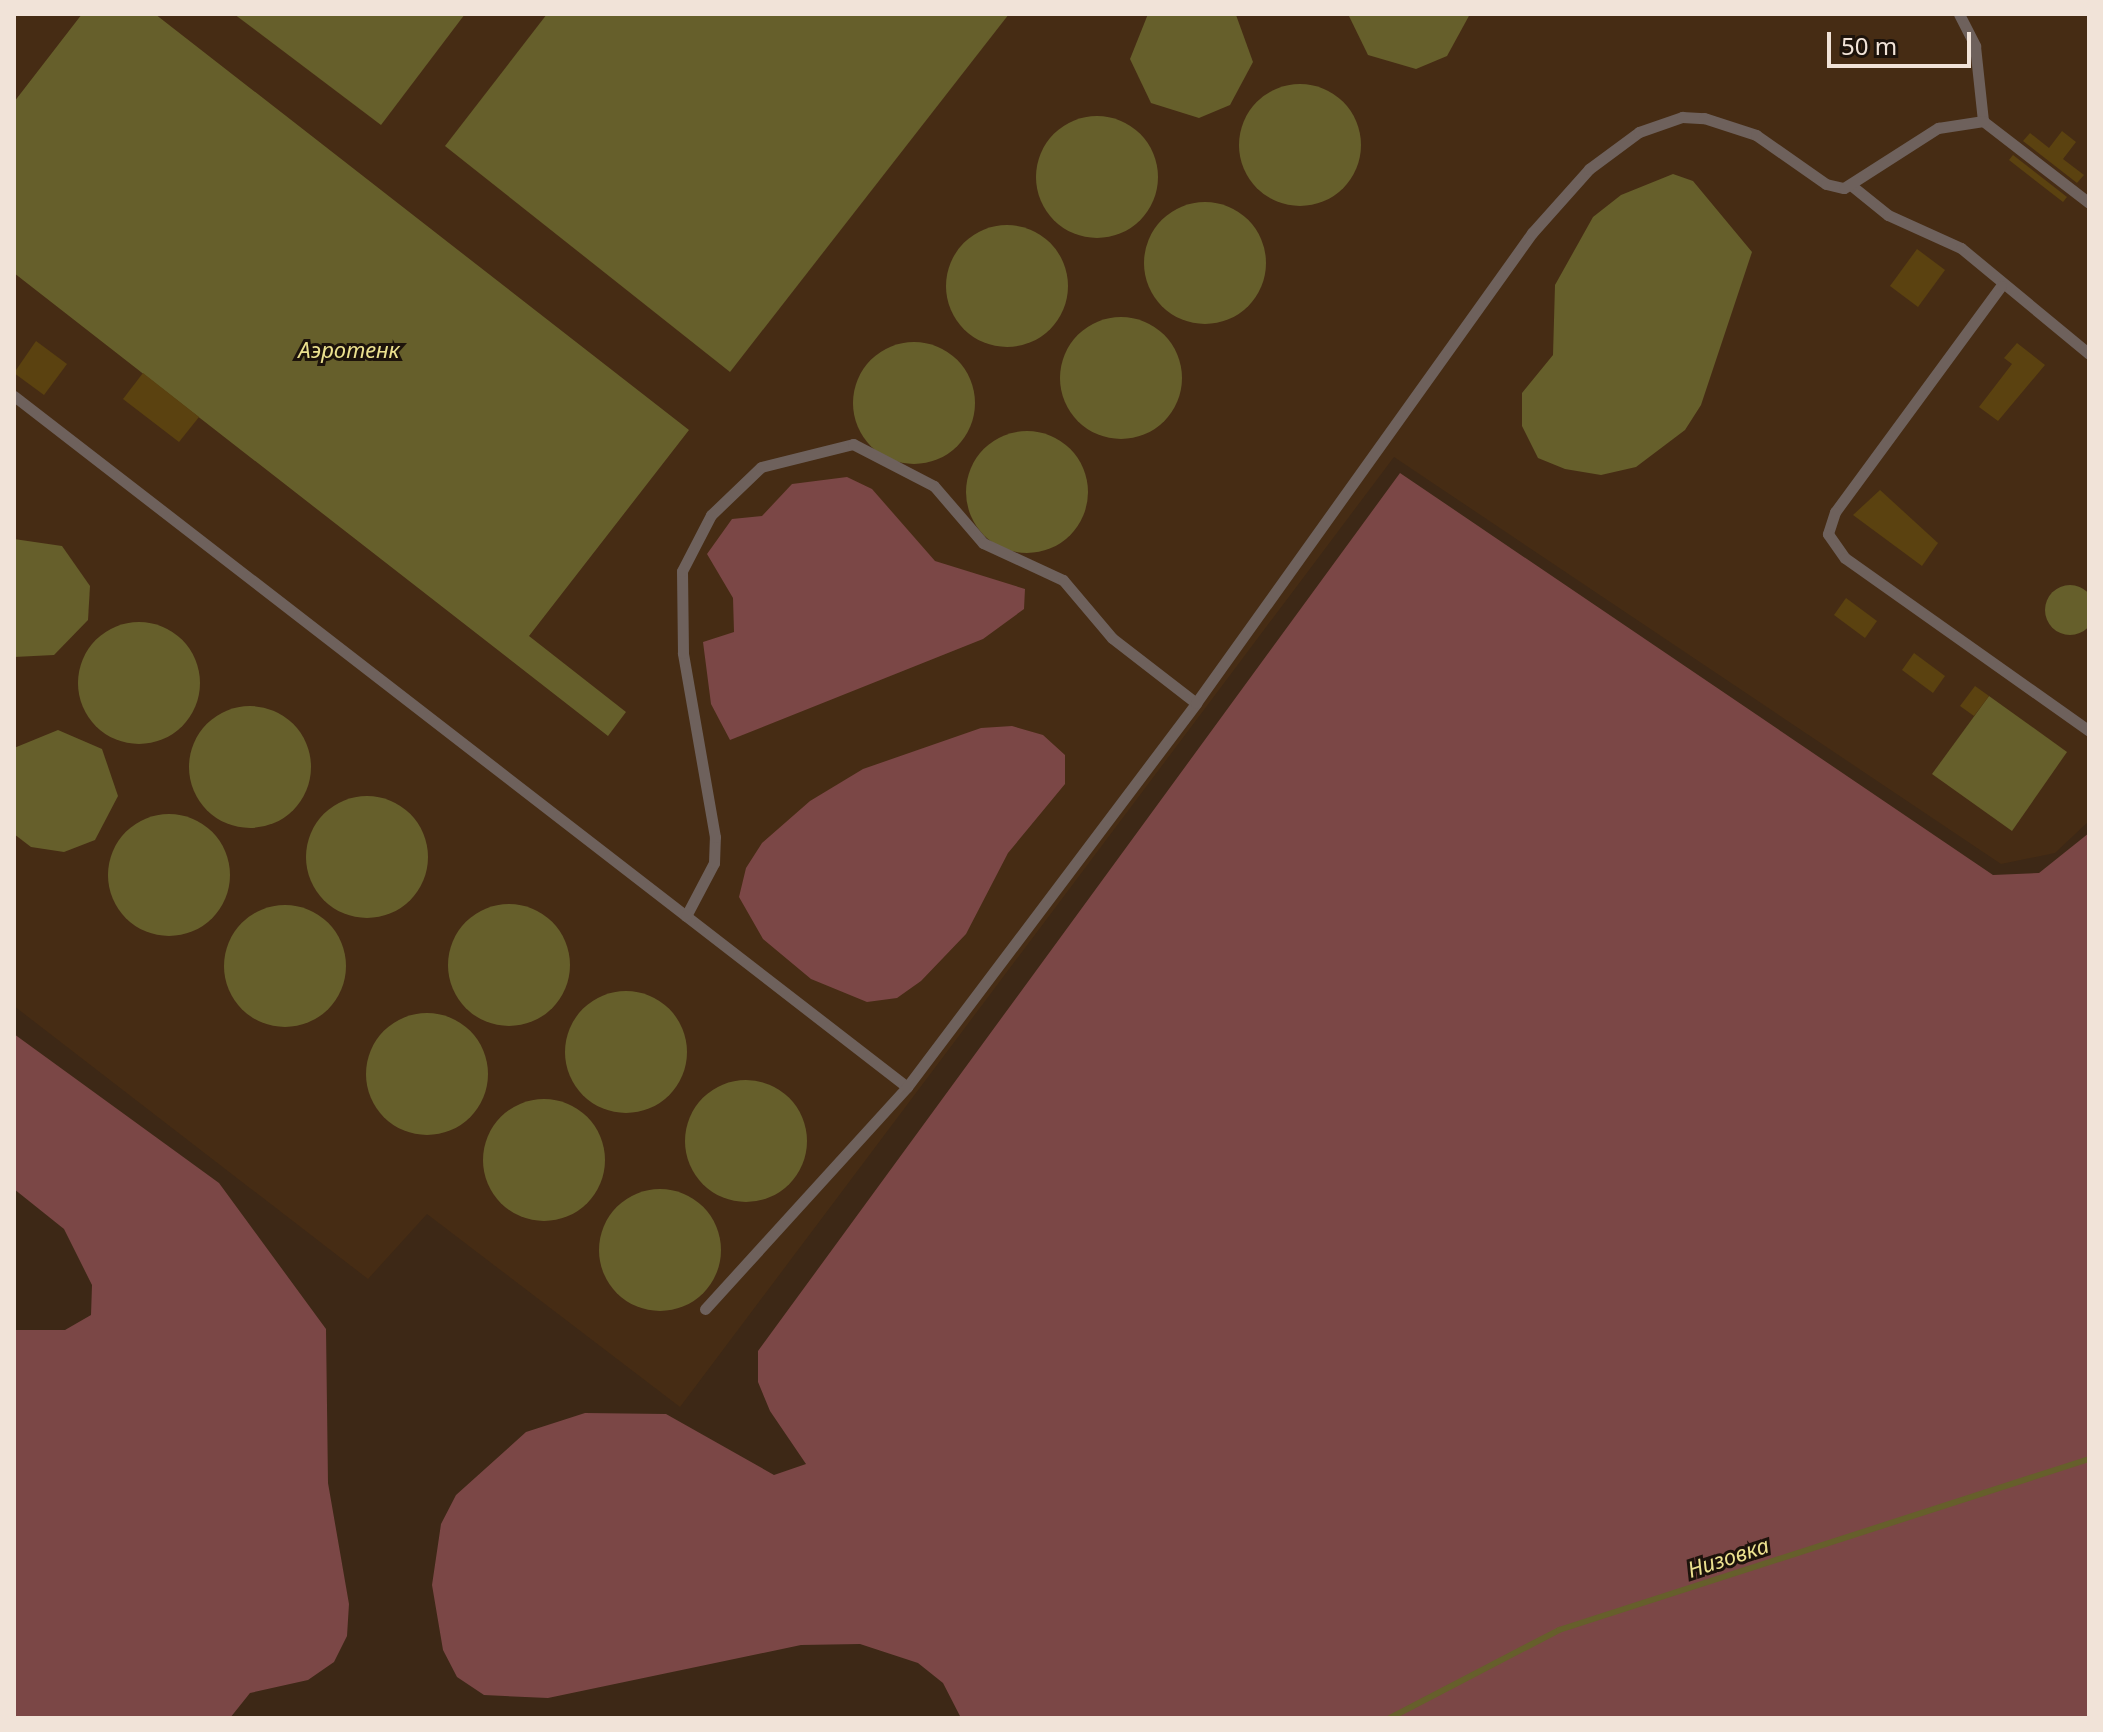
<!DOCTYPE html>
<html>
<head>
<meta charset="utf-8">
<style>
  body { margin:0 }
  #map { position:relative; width:2103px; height:1732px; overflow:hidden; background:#3d2816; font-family:"Noto Sans",sans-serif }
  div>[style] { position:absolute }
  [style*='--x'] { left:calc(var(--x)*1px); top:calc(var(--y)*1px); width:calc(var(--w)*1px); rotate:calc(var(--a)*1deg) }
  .built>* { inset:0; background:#462c14 }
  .forest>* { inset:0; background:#7b4746 }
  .water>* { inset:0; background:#665f2b }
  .round { border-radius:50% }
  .stream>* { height:6px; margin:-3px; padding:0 3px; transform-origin:3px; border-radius:3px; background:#665f2b }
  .building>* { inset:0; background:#5b4210 }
  .service>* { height:11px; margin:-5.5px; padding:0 5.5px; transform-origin:5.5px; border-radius:5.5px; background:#6e615c }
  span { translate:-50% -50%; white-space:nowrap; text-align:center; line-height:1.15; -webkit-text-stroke:6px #1d130b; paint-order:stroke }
  .water-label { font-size:22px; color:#ece18f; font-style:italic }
  .frame { position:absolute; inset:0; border:16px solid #f1e3d8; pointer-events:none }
  .scale { position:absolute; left:1827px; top:32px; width:144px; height:36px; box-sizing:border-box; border:4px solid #f1e3d8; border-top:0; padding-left:10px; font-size:24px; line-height:28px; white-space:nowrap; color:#f1e3d8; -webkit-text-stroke:6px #1d130b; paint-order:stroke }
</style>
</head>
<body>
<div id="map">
  <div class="built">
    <i style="clip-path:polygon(14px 14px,2089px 14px,2089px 821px,2055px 853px,2001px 864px,1394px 457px,680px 1407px,427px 1214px,368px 1279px,14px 1006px)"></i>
  </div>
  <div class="forest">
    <i style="clip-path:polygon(1400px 473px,1993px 875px,2039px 873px,2089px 833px,2089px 1718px,961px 1718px,943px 1683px,918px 1663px,860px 1644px,801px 1645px,548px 1698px,484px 1695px,457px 1677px,443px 1650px,432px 1585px,441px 1524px,456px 1495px,526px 1432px,585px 1413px,666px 1414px,774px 1475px,806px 1464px,770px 1411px,758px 1382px,758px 1351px)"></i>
    <i style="clip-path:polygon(847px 477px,872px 489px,935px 561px,1025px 589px,1024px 609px,983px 639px,730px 740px,711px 704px,703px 642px,734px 632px,733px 598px,707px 554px,732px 519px,762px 516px,792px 484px)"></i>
    <i style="clip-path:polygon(1012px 726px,1043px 735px,1065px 755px,1065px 784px,1008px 853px,966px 934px,921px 981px,897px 998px,867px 1002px,811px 979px,763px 939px,739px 897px,746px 868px,762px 843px,810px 801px,863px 769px,981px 728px)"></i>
    <i style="clip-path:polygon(14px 1034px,219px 1183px,326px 1329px,328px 1483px,349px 1604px,347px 1636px,334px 1662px,308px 1680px,250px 1693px,230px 1718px,14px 1718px,14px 1330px,65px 1330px,91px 1315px,92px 1285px,64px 1229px,14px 1189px)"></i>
  </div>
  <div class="water">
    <i style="clip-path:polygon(82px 14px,155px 14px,689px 430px,529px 636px,626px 712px,608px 736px,14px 273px,14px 102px)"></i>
    <i style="clip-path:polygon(234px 14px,465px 14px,381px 125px)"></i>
    <i style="clip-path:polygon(547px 14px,1009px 14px,730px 372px,445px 146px)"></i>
    <i style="clip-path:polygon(1148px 14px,1236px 15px,1253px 62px,1230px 105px,1199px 118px,1151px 103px,1130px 59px)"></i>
    <i style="clip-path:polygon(1348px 14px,1470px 14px,1447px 56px,1416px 69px,1368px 55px)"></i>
    <i class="round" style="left:1239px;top:84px;width:122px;height:122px"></i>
    <i class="round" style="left:1036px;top:116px;width:122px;height:122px"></i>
    <i style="clip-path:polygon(1673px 174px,1693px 181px,1752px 252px,1701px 405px,1685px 430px,1636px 467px,1601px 475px,1565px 469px,1538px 458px,1522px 426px,1522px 393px,1553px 355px,1555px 285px,1593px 217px,1621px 195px)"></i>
    <i class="round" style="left:1144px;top:202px;width:122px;height:122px"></i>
    <i class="round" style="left:946px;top:225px;width:122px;height:122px"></i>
    <i class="round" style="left:1060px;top:317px;width:122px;height:122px"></i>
    <i class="round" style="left:853px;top:342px;width:122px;height:122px"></i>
    <i class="round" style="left:966px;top:431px;width:122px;height:122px"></i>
    <i style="clip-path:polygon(14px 539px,62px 546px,90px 586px,88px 620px,54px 655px,14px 657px)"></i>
    <i class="round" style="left:2045px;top:585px;width:50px;height:50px"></i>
    <i class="round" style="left:78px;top:622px;width:122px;height:122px"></i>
    <i style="clip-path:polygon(1989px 696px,2067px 752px,2012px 831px,1932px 774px)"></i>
    <i class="round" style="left:189px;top:706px;width:122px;height:122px"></i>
    <i style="clip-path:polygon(58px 730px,102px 749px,118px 796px,95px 840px,64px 852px,31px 847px,14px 834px,14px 748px)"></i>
    <i class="round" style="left:306px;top:796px;width:122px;height:122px"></i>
    <i class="round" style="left:108px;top:814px;width:122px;height:122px"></i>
    <i class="round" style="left:448px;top:904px;width:122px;height:122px"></i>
    <i class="round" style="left:224px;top:905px;width:122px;height:122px"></i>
    <i class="round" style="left:565px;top:991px;width:122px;height:122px"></i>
    <i class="round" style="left:366px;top:1013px;width:122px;height:122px"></i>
    <i class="round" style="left:685px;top:1080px;width:122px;height:122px"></i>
    <i class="round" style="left:483px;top:1099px;width:122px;height:122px"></i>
    <i class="round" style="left:599px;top:1189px;width:122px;height:122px"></i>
  </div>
  <div class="stream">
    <i style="--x:1390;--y:1718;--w:191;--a:-27.5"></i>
    <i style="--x:1559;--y:1630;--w:557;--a:-17.88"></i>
  </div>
  <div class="building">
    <i style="clip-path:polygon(2062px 131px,2076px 142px,2063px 159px,2084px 175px,2077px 183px,2023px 141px,2030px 133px,2049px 148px)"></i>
    <i style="clip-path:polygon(2013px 155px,2067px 197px,2063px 202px,2009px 160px)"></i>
    <i style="clip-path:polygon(1917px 249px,1945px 270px,1918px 307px,1890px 286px)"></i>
    <i style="clip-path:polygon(36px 341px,67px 364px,44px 395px,14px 373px)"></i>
    <i style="clip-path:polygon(2017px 343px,2045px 365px,1998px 421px,1979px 407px,2012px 364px,2004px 358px)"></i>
    <i style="clip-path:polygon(143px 373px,199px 417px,179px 442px,123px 399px)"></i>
    <i style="clip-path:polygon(1880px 490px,1938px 543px,1922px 566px,1853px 515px)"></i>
    <i style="clip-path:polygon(1846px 598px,1877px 621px,1865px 638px,1834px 615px)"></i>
    <i style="clip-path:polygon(1914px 653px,1945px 676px,1933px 693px,1902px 670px)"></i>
    <i style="clip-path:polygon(1975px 686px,1989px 696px,1974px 716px,1960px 706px)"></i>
  </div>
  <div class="service">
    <i style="--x:1959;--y:14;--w:36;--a:63"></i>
    <i style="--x:1975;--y:46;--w:75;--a:83.9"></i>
    <i style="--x:1983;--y:121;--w:134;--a:37.7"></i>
    <i style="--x:1852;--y:186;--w:46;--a:38.9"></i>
    <i style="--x:1888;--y:215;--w:80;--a:24.3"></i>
    <i style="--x:1961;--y:248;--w:166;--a:39.6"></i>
    <i style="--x:2001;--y:286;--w:280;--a:126.3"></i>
    <i style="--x:1835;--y:512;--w:23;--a:108"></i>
    <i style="--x:1828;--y:534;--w:29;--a:55"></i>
    <i style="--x:1845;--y:558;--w:299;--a:35.3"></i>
    <i style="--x:14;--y:396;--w:1129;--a:37.73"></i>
    <i style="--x:686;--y:916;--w:60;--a:-62.2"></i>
    <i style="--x:714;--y:863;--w:26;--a:-88"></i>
    <i style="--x:715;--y:837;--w:187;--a:-99.9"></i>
    <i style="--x:683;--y:653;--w:82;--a:-90.7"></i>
    <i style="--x:682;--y:571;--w:63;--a:-62.6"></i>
    <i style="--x:711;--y:515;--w:69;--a:-43.8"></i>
    <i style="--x:761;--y:467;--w:95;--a:-14"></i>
    <i style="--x:853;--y:444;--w:91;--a:27.4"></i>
    <i style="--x:934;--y:486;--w:75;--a:49.3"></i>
    <i style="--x:983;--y:543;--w:88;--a:24.8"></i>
    <i style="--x:1063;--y:580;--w:76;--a:49.8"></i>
    <i style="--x:1112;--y:638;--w:106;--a:37.7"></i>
    <i style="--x:705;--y:1309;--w:300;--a:-47.7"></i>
    <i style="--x:907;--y:1087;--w:481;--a:-53"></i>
    <i style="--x:1196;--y:703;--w:578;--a:-54.44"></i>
    <i style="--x:1532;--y:233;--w:86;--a:-48.3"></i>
    <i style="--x:1589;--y:169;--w:62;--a:-36.5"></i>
    <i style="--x:1639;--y:132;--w:46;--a:-19.2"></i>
    <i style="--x:1682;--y:117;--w:22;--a:3"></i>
    <i style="--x:1704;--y:118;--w:55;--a:18.1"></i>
    <i style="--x:1756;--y:135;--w:85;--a:35"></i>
    <i style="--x:1826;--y:184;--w:18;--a:13"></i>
    <i style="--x:1844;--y:188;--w:112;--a:-32.6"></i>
    <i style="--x:1938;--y:128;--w:46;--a:-8.8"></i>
  </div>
  <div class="water-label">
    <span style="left:349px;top:350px">Аэротенк</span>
    <span style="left:1728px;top:1557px;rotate:-18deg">Низовка</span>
  </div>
  <div class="frame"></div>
  <div class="scale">50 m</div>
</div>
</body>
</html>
